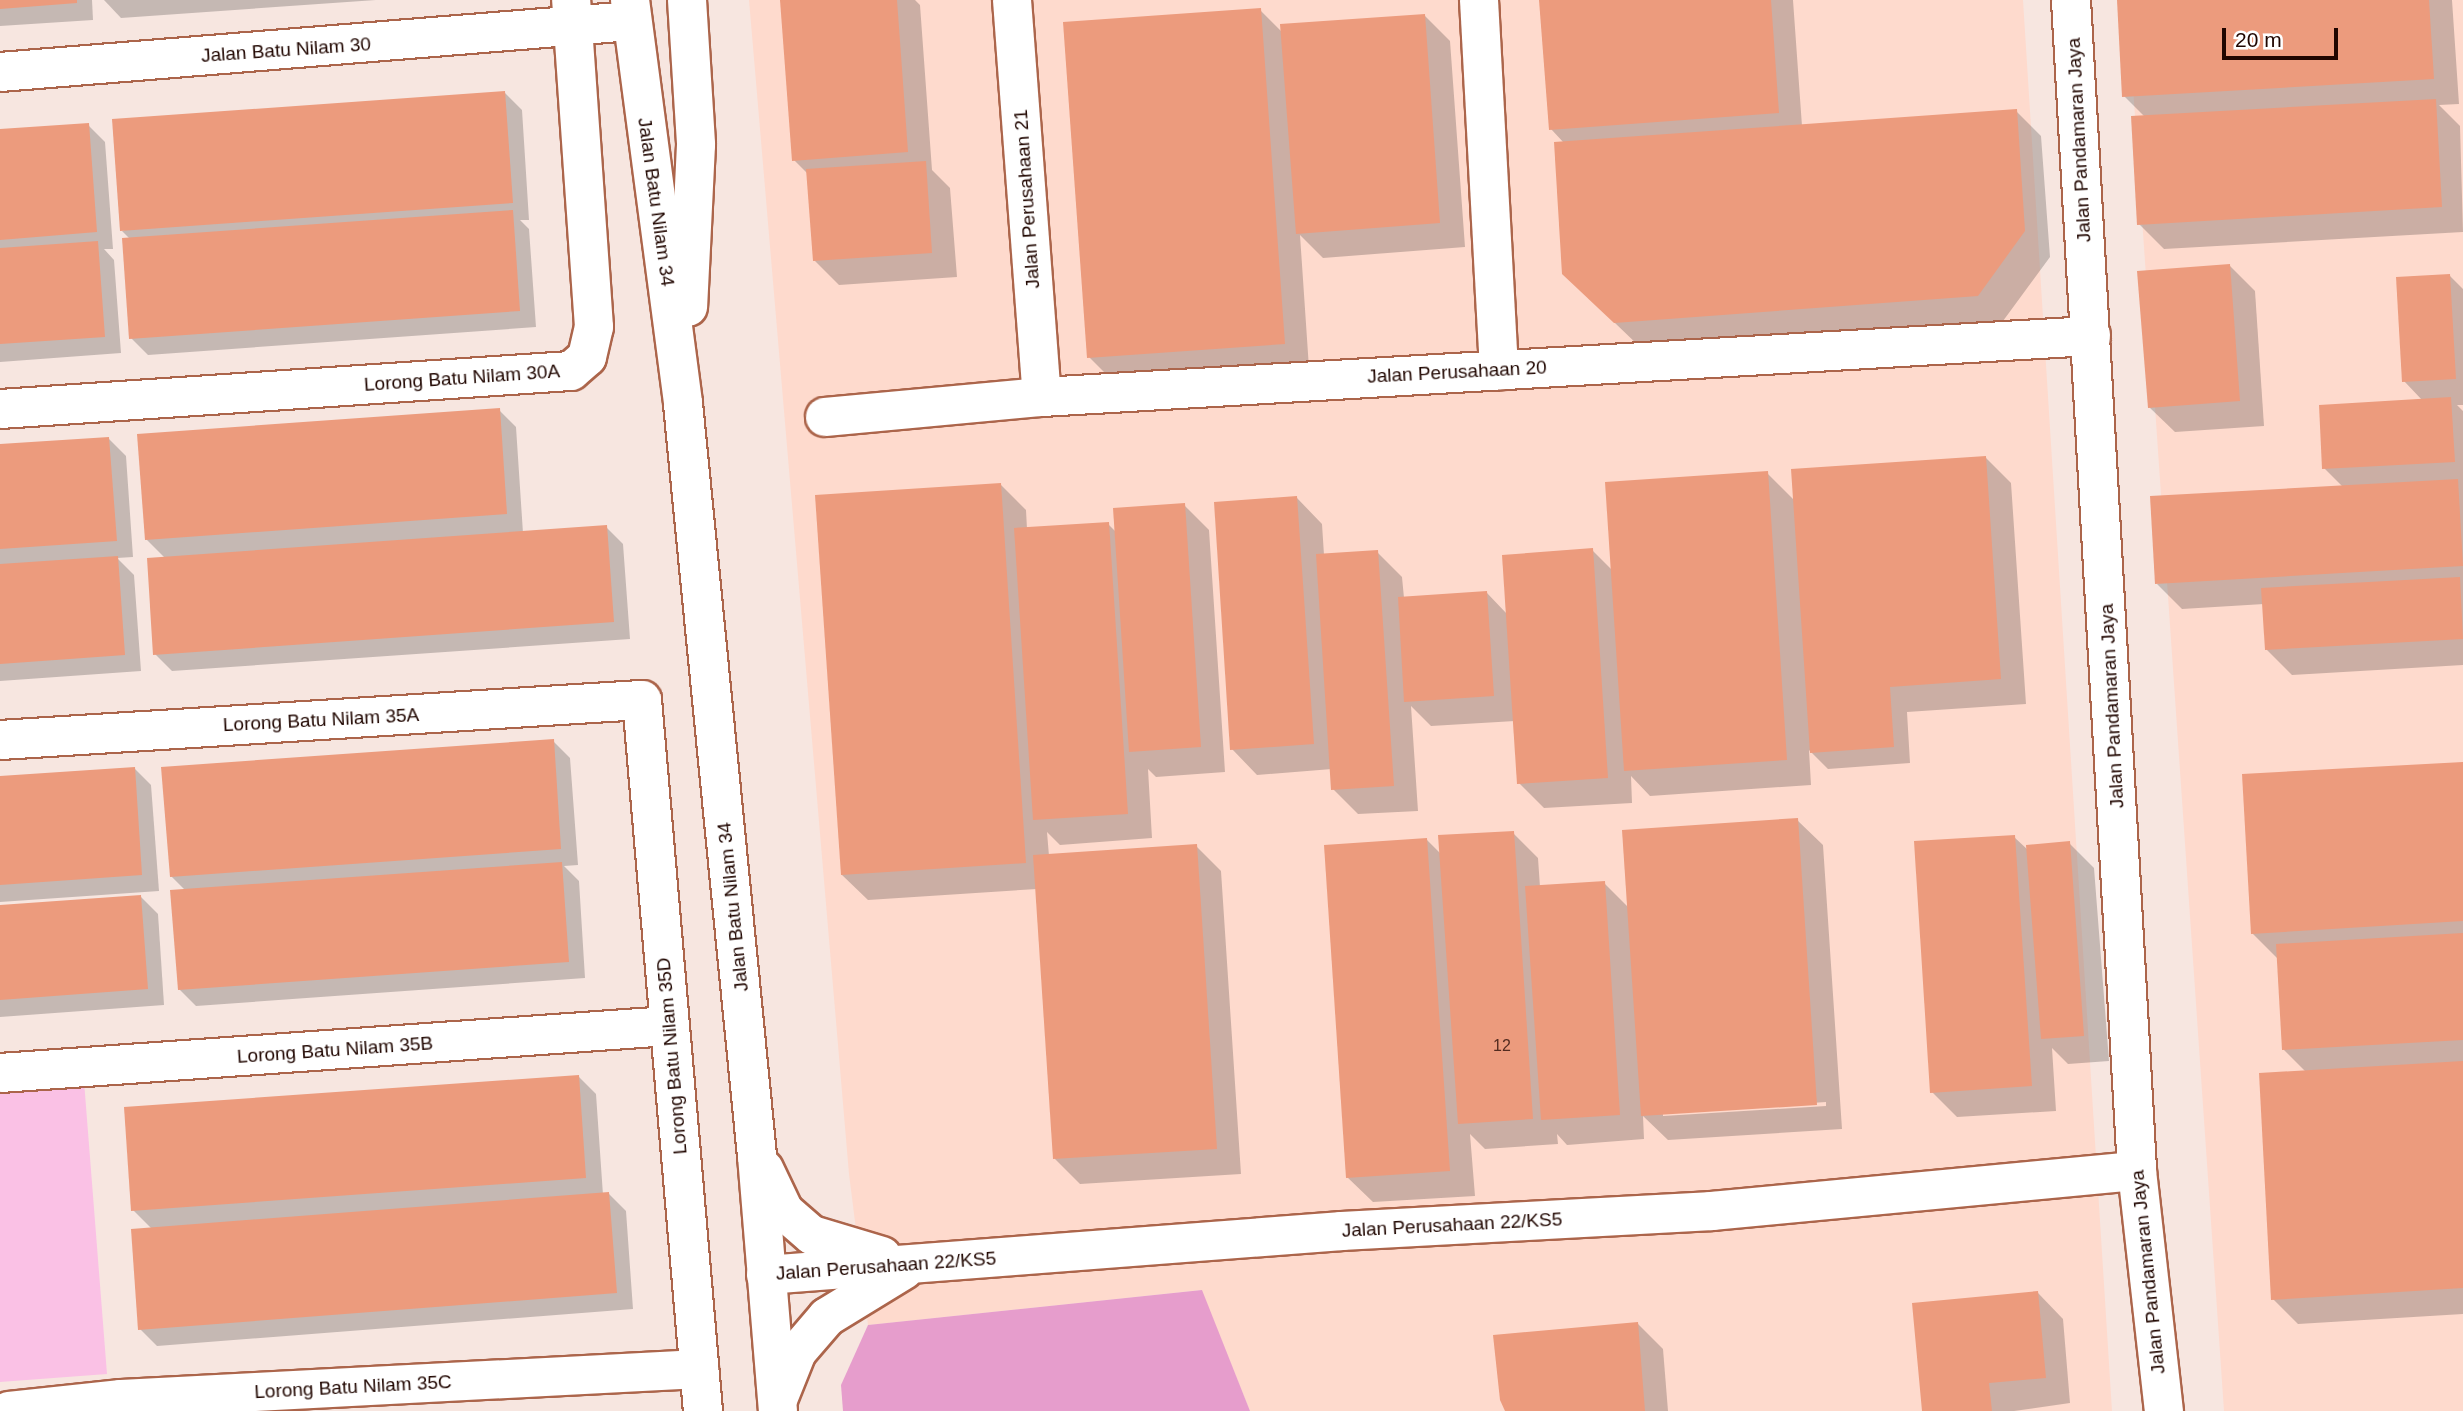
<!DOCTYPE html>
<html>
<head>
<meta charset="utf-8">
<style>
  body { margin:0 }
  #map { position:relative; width:2463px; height:1411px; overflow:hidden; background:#f7e6e0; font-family:Helvetica,sans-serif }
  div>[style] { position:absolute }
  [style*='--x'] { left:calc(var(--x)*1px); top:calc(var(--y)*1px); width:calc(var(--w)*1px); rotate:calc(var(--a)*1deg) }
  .built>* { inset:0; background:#fedacd }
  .green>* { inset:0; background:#fac1e5 }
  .forest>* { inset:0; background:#e69dcc }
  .shadow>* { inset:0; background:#0003 }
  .building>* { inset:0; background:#ec9b7d }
  .roads { filter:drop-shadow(2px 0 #ac654b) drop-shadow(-2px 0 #ac654b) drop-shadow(0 2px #ac654b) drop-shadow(0 -2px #ac654b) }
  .street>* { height:38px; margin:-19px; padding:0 19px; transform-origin:19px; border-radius:19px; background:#fff }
  .secondary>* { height:38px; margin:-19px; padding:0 19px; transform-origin:19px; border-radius:19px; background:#fff }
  span { translate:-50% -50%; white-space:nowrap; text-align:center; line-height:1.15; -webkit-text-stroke:7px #fff; paint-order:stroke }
  .number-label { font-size:16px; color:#532b1f }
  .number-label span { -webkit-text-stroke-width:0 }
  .street-label { font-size:19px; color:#200600 }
  .scale { position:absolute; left:2222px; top:28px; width:116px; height:32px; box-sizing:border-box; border:4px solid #200600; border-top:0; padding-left:9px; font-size:21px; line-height:24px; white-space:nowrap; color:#200600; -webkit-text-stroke:5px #fff; paint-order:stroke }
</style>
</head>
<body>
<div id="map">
  <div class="built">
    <i style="clip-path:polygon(749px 0,2023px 0,2112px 1411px,1250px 1411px,1201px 1290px,868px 1325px,849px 1174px)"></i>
    <i style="clip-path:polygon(2127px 0,2463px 0,2463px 1411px,2224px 1411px)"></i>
  </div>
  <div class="green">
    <i style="clip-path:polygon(84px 1081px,107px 1374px,0 1382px,0 1088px)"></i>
  </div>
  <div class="forest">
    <i style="clip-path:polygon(1202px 1290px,1250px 1411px,843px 1411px,841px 1385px,868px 1325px)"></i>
  </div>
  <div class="shadow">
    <i style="clip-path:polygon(0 0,92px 0,93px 20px,0 26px)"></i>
    <i style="clip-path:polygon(104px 0,376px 0,121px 18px)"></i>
    <i style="clip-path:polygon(782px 0,915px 0,920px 5px,932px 170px,950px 188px,957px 277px,839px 285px,814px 260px,808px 174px,794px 160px)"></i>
    <i style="clip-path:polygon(1541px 0,1793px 0,1802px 126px,2016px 111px,2041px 136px,2050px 257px,2003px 321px,1641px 348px,1590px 299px,1564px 143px,1551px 129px)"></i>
    <i style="clip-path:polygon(2118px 0,2452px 0,2459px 104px,2439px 105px,2460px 126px,2463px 232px,2164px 249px,2139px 224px,2145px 117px,2124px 96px)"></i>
    <i style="clip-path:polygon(1260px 10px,1283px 33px,1425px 16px,1450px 41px,1465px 247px,1323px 258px,1300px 235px,1309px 368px,1114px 382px,1089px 357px)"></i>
    <i style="clip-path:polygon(505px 93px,522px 110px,529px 220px,520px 220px,529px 229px,536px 327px,148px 355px,131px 338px,130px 239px,122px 231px)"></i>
    <i style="clip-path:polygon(88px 125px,105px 142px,113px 249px,104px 249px,114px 260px,121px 353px,0 362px,0 131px)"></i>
    <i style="clip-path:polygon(2230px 266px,2255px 291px,2264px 426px,2175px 432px,2149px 407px)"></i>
    <i style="clip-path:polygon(2450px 276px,2463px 289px,2463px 405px,2457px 405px,2463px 411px,2463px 665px,2292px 675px,2267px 650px,2264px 604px,2182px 609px,2157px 584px,2343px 487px,2324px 468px,2423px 401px,2404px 381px)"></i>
    <i style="clip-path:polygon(499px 410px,516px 427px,523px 533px,606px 527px,623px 544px,630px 639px,172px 671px,155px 654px,165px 558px,146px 539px)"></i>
    <i style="clip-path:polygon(109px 439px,126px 456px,133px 557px,117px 558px,134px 575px,141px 671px,0 681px,0 446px)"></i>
    <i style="clip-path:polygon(1986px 458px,2011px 483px,2026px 704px,1907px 712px,1910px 763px,1828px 769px,1809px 750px,1811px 785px,1650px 796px,1631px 776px,1632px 803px,1544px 808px,1519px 783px,1515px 721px,1431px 726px,1411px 706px,1418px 811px,1358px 814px,1333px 789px,1332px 769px,1257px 775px,1232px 749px,1297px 498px,1322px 524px,1324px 555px,1377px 552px,1402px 577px,1404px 598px,1487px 593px,1507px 614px,1592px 550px,1612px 570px,1767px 473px,1795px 501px)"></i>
    <i style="clip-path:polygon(1000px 484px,1026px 510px,1027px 529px,1108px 524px,1116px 532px,1184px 505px,1209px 530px,1225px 772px,1156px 777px,1148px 769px,1152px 838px,1060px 845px,1047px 832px,1049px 856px,1196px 846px,1221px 871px,1241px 1174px,1080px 1184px,1055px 1159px,1037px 889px,868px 900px,842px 875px)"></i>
    <i style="clip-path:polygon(553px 741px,570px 758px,578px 865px,564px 866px,579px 881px,585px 978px,196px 1006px,179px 989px,186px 891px,171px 876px)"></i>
    <i style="clip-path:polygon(2463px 765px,2463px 1314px,2298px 1324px,2273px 1299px,2306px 1072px,2284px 1050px,2279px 960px,2252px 933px)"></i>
    <i style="clip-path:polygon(134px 768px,151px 785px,159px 891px,0 902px,0 778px)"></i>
    <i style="clip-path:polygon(evenodd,1797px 820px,1823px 845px,1842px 1129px,1668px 1140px,1643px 1116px,1644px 1139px,1567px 1145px,1557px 1134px,1558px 1144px,1485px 1149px,1470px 1134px,1475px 1196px,1373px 1202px,1347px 1177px,1427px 840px,1441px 854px,1513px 833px,1538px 858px,1540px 887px,1604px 883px,1629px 908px,1797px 820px,1826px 1102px,1826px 1106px,1663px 1116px,1663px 1113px,1826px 1102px)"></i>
    <i style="clip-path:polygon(2014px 837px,2028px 850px,2069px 843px,2094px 868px,2109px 1061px,2068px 1064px,2052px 1048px,2056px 1111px,1957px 1117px,1932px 1092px)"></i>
    <i style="clip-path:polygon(141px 897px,158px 914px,164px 1005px,0 1017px,0 907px)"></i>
    <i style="clip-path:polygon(579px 1077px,596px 1094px,603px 1195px,609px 1194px,626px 1211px,633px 1309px,157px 1346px,140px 1329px,152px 1229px,133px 1210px)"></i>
    <i style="clip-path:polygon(2038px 1293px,2063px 1319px,2070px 1403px,2014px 1411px,1924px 1411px)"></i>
    <i style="clip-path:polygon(1638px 1324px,1663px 1349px,1668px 1411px,1507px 1411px)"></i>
  </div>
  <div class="building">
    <i style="clip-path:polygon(0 0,77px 0,77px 3px,0 9px)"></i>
    <i style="clip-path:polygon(780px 0,897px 0,908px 152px,792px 161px)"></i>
    <i style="clip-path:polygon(1539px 0,1771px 0,1779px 113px,1549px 130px)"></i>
    <i style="clip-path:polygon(2117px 0,2429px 0,2434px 79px,2122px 97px)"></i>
    <i style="clip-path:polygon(1261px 8px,1285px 344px,1087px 358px,1063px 22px)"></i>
    <i style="clip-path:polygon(1425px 14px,1440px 223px,1296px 234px,1280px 24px)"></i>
    <i style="clip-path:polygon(505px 91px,513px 203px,120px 231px,112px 119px)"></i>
    <i style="clip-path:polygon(2436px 99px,2442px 207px,2137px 225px,2131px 116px)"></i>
    <i style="clip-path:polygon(2017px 109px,2025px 231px,1978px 296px,1614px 323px,1562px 274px,1554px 142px)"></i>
    <i style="clip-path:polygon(89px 123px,97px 232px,0 240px,0 129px)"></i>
    <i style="clip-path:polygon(926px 161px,932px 253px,813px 261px,806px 169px)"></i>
    <i style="clip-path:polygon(513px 210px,520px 311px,129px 339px,122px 238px)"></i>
    <i style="clip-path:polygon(98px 241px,105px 337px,0 344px,0 248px)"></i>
    <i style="clip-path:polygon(2230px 264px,2240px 401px,2148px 408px,2137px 271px)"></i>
    <i style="clip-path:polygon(2450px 274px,2456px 379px,2402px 382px,2396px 277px)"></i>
    <i style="clip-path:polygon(2451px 397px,2455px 462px,2322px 469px,2319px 405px)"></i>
    <i style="clip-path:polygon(500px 408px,507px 514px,145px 540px,137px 434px)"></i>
    <i style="clip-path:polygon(109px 437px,117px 541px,0 549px,0 444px)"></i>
    <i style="clip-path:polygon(1986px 456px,2001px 679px,1890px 687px,1894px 747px,1810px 753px,1791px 469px)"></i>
    <i style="clip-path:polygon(1768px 471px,1787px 760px,1624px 771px,1605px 482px)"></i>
    <i style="clip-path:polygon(2458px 479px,2463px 566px,2155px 584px,2150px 496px)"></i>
    <i style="clip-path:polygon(1001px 483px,1026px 863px,841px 875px,815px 495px)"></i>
    <i style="clip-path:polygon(1297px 496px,1314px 744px,1230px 750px,1214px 502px)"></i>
    <i style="clip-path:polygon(1185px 503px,1201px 747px,1129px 752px,1113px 508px)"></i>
    <i style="clip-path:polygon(1109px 522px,1128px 814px,1033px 820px,1014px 528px)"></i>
    <i style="clip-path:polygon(607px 525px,614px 622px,153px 655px,147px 558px)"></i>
    <i style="clip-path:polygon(1593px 548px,1608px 778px,1517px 784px,1502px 555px)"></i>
    <i style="clip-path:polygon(1378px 550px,1394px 786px,1331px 790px,1316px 554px)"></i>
    <i style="clip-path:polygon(118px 556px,125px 655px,0 664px,0 564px)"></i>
    <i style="clip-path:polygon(2460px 577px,2463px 639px,2265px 650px,2261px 588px)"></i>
    <i style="clip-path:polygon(1487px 591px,1494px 696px,1404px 702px,1398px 597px)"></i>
    <i style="clip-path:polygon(554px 739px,561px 849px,170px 877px,161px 767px)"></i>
    <i style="clip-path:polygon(2463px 762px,2463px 921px,2251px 934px,2242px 774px)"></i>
    <i style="clip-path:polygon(135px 767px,142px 875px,0 885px,0 776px)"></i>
    <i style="clip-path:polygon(1798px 818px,1817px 1105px,1641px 1116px,1622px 830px)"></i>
    <i style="clip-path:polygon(1514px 831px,1533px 1119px,1458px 1124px,1438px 835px)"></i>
    <i style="clip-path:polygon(2015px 835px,2032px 1086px,1930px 1093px,1914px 841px)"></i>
    <i style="clip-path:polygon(1427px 838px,1450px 1171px,1346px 1178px,1324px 845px)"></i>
    <i style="clip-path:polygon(2070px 841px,2084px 1036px,2041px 1039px,2026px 845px)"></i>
    <i style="clip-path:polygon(1197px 844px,1217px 1149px,1053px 1159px,1033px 855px)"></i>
    <i style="clip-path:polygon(562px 862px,569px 962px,178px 990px,170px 890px)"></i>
    <i style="clip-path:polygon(1605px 881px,1620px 1115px,1541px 1120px,1525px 886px)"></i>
    <i style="clip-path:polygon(141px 895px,148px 989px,0 1000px,0 905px)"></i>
    <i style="clip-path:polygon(2463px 933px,2463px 1040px,2282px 1050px,2276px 944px)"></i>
    <i style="clip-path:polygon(2463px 1061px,2463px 1288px,2271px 1300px,2259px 1073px)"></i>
    <i style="clip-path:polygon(579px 1075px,586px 1178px,131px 1211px,124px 1107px)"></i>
    <i style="clip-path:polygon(609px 1192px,617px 1293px,138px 1330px,131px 1229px)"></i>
    <i style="clip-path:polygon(2038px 1291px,2046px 1378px,1989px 1383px,1992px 1411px,1922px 1411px,1912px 1303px)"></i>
    <i style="clip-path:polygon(1638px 1322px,1645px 1411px,1505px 1411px,1500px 1400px,1493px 1335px)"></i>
  </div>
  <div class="roads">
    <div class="street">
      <i style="--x:1012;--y:0;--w:398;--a:85.7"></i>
      <i style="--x:1479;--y:0;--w:371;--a:86.9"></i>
      <i style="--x:2071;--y:0;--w:1173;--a:86.77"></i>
      <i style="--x:0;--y:72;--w:633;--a:-4.62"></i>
      <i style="--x:0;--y:409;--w:572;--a:-3.81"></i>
      <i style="--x:571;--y:371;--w:21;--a:-41"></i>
      <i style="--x:587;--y:357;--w:31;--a:-77"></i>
      <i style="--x:594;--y:327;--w:328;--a:-94"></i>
      <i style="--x:825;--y:417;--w:218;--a:-5.3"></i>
      <i style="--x:1042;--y:397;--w:1051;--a:-3.33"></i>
      <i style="--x:0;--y:740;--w:643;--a:-3.57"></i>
      <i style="--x:642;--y:700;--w:714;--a:85.1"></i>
      <i style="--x:0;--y:1073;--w:671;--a:-4.02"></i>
      <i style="--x:9;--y:1411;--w:113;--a:-6.1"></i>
      <i style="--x:121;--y:1399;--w:579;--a:-2.97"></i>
    </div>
    <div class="secondary">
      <i style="--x:630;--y:0;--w:407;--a:82.5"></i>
      <i style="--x:683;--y:404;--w:756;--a:84.38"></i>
      <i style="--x:757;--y:1156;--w:256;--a:85.3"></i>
      <i style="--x:687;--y:0;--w:145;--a:86.4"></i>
      <i style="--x:696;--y:145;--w:162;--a:92.8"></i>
      <i style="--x:764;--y:1169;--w:47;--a:64.5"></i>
      <i style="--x:784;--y:1211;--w:37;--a:41"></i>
      <i style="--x:812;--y:1235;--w:73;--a:16.7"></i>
      <i style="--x:766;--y:1275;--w:578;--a:-4.37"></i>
      <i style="--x:1342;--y:1231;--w:371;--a:-3.1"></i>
      <i style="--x:1712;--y:1211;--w:427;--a:-5.4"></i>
      <i style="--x:2137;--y:1171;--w:242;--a:83.6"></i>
      <i style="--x:779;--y:1397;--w:48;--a:-68.2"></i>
      <i style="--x:797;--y:1352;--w:46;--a:-49.4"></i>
      <i style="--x:827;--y:1317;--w:90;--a:-31.4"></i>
    </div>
  </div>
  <div class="number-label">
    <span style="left:1502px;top:1046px">12</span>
  </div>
  <div class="street-label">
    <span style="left:286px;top:50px;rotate:-4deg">Jalan Batu Nilam 30</span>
    <span style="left:2079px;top:140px;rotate:-93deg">Jalan Pandamaran Jaya</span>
    <span style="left:1027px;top:199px;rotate:-94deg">Jalan Perusahaan 21</span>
    <span style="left:656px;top:202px;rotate:82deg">Jalan Batu Nilam 34</span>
    <span style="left:1457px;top:372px;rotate:-3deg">Jalan Perusahaan 20</span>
    <span style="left:462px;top:378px;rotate:-4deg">Lorong Batu Nilam 30A</span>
    <span style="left:2112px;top:706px;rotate:-93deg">Jalan Pandamaran Jaya</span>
    <span style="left:321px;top:720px;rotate:-3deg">Lorong Batu Nilam 35A</span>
    <span style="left:733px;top:907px;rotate:-96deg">Jalan Batu Nilam 34</span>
    <span style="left:335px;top:1050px;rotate:-4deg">Lorong Batu Nilam 35B</span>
    <span style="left:672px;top:1056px;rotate:-95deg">Lorong Batu Nilam 35D</span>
    <span style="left:1452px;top:1225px;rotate:-3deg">Jalan Perusahaan 22/KS5</span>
    <span style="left:886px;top:1266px;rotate:-4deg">Jalan Perusahaan 22/KS5</span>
    <span style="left:2148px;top:1272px;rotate:-96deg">Jalan Pandamaran Jaya</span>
    <span style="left:353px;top:1387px;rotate:-3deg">Lorong Batu Nilam 35C</span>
  </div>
  <div class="scale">20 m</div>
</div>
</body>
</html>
